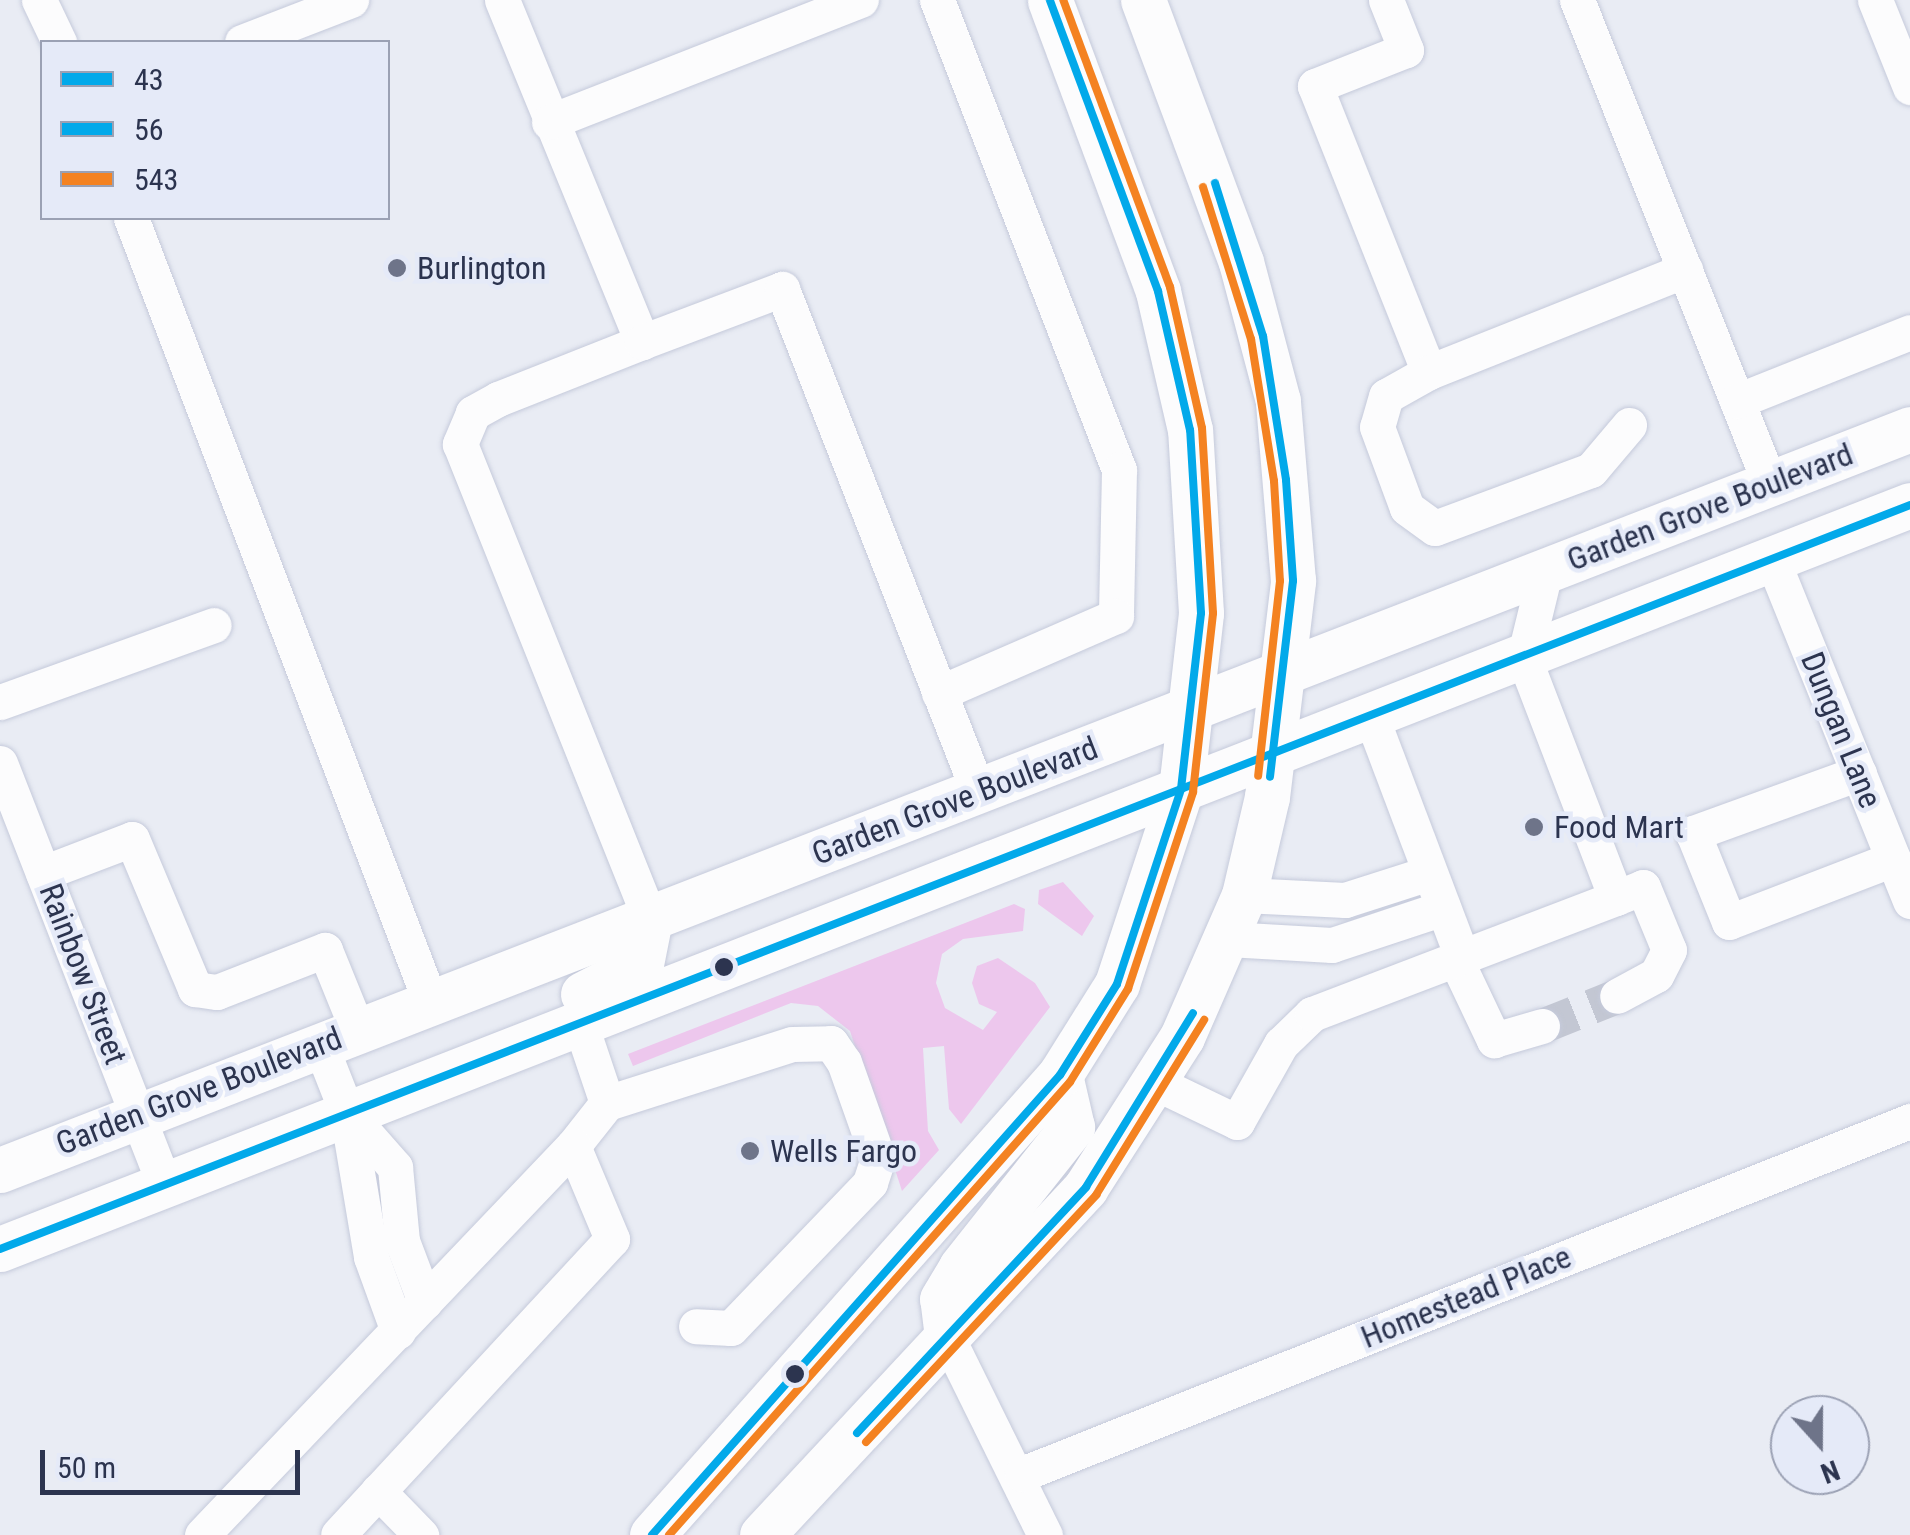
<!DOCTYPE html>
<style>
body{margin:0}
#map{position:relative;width:1910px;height:1535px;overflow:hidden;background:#e9ecf4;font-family:"Roboto Condensed",sans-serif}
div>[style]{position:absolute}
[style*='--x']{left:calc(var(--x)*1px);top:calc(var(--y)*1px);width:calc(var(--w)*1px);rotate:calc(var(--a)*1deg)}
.green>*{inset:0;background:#edc7ed}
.minor-tunnel>*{height:35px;margin-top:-17.5px;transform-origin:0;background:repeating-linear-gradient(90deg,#c3c7d3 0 35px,transparent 0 53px)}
.roads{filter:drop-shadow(0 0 2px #c5cadb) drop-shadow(0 0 2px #c5cadb)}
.minor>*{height:35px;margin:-17.5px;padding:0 17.5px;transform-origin:17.5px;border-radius:17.5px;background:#fcfcfd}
.major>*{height:45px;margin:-22.5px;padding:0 22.5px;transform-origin:22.5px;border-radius:22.5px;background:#fcfcfd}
.bus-1>*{height:8px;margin:-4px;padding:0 4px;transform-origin:4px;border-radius:4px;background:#02a9ea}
.bus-2>*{height:8px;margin:-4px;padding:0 4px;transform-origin:4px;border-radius:4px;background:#02a9ea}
.bus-3>*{height:8px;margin:-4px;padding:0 4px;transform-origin:4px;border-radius:4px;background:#f48221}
.dots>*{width:28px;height:28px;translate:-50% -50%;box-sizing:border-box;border:5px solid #e5eaf8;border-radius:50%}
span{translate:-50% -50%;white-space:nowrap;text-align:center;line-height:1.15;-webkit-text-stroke:9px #e5eaf8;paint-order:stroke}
.poi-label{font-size:32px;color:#2c344f}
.left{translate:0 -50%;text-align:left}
.street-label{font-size:32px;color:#2c344f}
.legend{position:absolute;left:40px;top:40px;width:350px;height:180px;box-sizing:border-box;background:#e5eaf8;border:2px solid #9ba1b4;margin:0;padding:12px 18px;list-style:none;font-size:30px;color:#2c344f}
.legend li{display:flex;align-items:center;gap:20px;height:50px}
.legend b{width:50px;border:2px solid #9ba1b4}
.north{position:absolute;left:1770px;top:1395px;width:100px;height:100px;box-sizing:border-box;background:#e5eaf8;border:2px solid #9ba1b4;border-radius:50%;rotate:159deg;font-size:28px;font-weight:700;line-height:40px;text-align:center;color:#2c344f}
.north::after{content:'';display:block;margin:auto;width:35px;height:45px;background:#6e7489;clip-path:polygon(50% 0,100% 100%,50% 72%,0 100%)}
.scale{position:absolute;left:40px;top:1450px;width:260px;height:45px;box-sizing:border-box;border:5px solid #2c344f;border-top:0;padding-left:12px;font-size:30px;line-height:35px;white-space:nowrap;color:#2c344f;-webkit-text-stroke:8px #e5eaf8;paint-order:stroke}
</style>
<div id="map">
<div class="green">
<i style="clip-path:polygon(1063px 882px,1094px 916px,1082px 936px,1038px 904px,1039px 890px)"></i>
<i style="clip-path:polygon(1014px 904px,1025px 909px,1023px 931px,963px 939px,942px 954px,936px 983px,945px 1008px,983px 1030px,997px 1012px,979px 1004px,972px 983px,977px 966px,998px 958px,1035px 983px,1050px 1007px,961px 1124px,949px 1109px,944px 1046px,923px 1048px,928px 1131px,939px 1150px,902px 1191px,850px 1031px,818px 1006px,791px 1003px,633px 1066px,628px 1054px)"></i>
</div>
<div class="minor-tunnel">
<i style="--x:1542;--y:1026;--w:81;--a:-21.8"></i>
</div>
<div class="roads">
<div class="minor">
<i style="--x:39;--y:0;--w:47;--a:64.5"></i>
<i style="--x:502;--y:0;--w:370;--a:67.7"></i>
<i style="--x:642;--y:342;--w:155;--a:158.4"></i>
<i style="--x:498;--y:399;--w:29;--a:151"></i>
<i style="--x:473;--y:413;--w:34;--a:113"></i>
<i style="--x:460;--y:444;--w:512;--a:68.2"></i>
<i style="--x:937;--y:0;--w:504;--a:68.83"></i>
<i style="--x:1119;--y:470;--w:146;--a:91.2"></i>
<i style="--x:1116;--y:616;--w:193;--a:156.5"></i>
<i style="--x:1386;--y:0;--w:54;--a:68.2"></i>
<i style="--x:1406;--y:50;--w:98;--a:158.4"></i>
<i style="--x:1315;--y:86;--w:308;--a:68.3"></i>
<i style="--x:1429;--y:372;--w:276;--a:-21.7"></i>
<i style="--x:1577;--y:0;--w:521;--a:68.26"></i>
<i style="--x:1875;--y:0;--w:94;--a:68.1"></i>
<i style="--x:242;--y:42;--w:117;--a:-21.1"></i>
<i style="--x:549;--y:122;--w:335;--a:-21.4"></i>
<i style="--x:131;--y:218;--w:838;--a:69.1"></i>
<i style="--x:642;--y:342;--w:150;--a:-20.7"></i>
<i style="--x:782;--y:289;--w:539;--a:68.67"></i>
<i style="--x:1429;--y:372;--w:49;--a:150.8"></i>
<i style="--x:1386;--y:396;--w:32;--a:106"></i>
<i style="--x:1377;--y:427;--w:86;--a:69.7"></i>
<i style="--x:1407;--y:508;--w:34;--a:36"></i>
<i style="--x:1435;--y:528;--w:166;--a:-20.4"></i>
<i style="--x:1591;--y:470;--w:59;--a:-49.8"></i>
<i style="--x:1737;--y:401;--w:186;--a:-21.7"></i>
<i style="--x:1772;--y:559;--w:369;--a:68"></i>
<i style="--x:0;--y:702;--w:227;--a:-19.8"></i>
<i style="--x:1371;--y:716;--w:258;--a:69.3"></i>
<i style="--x:0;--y:763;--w:452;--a:68.7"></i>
<i style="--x:1859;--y:773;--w:177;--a:160.1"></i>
<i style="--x:1693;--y:833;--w:96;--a:68"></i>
<i style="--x:1729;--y:922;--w:176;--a:-21"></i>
<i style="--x:43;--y:873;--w:95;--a:-20.9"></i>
<i style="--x:132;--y:839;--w:163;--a:67.2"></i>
<i style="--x:195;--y:989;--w:22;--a:8"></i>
<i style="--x:217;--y:992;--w:116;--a:-21.3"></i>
<i style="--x:325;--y:950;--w:85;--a:67.9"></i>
<i style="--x:1244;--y:895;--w:101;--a:2.8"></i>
<i style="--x:1345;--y:900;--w:88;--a:-17.8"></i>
<i style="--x:1616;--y:898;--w:29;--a:-22"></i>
<i style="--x:1643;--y:887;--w:68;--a:67.6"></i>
<i style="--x:1669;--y:950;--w:28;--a:117"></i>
<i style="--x:1656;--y:975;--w:44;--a:151.7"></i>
<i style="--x:1228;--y:939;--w:104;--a:3.3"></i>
<i style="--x:1332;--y:945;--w:117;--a:-18.4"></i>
<i style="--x:1456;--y:960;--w:89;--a:64.6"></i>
<i style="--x:1494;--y:1040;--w:50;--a:-16.3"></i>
<i style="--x:320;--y:1044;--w:74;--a:68.6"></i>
<i style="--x:347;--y:1113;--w:146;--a:80.5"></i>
<i style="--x:371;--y:1257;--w:79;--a:70"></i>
<i style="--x:1156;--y:1083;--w:90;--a:25.7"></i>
<i style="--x:1237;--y:1122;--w:90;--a:-60.6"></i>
<i style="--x:1281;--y:1044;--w:43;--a:-44.1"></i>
<i style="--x:1312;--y:1014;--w:325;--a:-20.9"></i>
<i style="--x:1616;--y:898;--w:257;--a:-111"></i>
<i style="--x:1524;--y:658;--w:89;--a:-76.3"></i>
<i style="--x:607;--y:1103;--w:194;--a:-17.7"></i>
<i style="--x:792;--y:1044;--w:39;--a:-1"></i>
<i style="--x:831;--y:1043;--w:23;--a:56"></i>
<i style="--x:844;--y:1062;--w:102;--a:70.5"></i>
<i style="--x:878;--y:1158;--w:26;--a:108"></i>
<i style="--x:870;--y:1183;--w:201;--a:133.8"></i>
<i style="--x:731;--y:1328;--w:35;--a:-177"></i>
<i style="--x:351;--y:1117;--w:67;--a:48.7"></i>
<i style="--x:395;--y:1167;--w:74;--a:84.6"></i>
<i style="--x:402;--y:1241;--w:65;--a:69.3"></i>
<i style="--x:573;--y:1146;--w:55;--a:-51.7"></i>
<i style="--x:607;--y:1103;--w:84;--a:-108.6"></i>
<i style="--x:947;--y:1337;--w:221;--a:63.7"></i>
<i style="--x:1022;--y:1474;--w:956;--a:-21.68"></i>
<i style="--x:378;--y:1491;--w:62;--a:45.7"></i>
<i style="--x:202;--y:1535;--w:538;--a:-46.36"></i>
<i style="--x:573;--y:1146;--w:101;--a:67.2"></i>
<i style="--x:612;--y:1239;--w:403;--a:132.8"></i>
</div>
<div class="major">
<i style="--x:583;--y:994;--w:65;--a:-27.3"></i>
<i style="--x:641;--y:964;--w:46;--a:-78.7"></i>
<i style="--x:0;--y:1170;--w:2049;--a:-21.2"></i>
<i style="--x:0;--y:1249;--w:2050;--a:-21.28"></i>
<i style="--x:947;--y:1337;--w:38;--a:-97"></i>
<i style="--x:942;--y:1299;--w:37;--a:-59"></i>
<i style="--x:961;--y:1267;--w:179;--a:-51.6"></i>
<i style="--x:1072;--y:1127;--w:53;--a:-103"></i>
<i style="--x:652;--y:1535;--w:615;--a:-48.43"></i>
<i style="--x:1060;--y:1075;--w:107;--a:-57.9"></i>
<i style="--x:1117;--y:984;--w:205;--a:-71.8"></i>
<i style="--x:1181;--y:789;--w:177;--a:-83.5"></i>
<i style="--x:1201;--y:613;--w:183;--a:-93.4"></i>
<i style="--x:1190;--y:430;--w:143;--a:-103"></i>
<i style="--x:1158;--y:291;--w:310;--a:-110.4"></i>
<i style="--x:762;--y:1535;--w:475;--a:-47"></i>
<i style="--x:1086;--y:1187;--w:178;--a:-57.4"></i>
<i style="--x:1182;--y:1037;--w:155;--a:-66.4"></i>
<i style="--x:1244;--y:895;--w:101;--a:-76.8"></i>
<i style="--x:1267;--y:797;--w:218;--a:-83.1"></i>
<i style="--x:1293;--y:581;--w:181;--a:-94.8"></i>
<i style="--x:1278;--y:401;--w:144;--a:-104.9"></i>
<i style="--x:1241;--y:262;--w:280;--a:-110.5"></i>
</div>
</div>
<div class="bus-1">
<i style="--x:1215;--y:183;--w:160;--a:72.6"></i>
<i style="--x:1263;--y:336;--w:146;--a:80.9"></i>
<i style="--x:1286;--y:480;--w:101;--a:86"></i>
<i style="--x:1293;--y:581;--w:197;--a:96.7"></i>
<i style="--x:857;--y:1433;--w:336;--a:-47"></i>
<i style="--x:1086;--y:1187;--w:204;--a:-58.4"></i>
<i style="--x:652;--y:1535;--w:615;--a:-48.43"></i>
<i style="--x:1060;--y:1075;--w:107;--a:-57.9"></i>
<i style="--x:1117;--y:984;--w:205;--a:-71.8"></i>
<i style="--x:1181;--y:789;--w:177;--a:-83.5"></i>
<i style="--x:1201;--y:613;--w:183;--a:-93.4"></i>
<i style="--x:1190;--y:430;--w:143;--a:-103"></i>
<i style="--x:1158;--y:291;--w:310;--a:-110.4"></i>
</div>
<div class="bus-2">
<i style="--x:0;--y:1249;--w:2050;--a:-21.28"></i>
</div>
<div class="bus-3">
<i style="--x:1203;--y:187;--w:159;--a:72.5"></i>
<i style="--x:1251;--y:339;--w:144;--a:80.8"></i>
<i style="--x:1274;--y:481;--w:100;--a:86.6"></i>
<i style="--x:1280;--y:581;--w:196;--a:96.4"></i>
<i style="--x:866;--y:1442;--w:338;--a:-47"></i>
<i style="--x:1096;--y:1195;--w:206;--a:-58.3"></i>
<i style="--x:669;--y:1535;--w:605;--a:-48.48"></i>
<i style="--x:1070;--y:1082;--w:110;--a:-58.1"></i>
<i style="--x:1128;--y:989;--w:207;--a:-71.7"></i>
<i style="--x:1193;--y:792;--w:180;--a:-83.6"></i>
<i style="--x:1213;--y:613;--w:185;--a:-93.4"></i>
<i style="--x:1202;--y:428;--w:145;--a:-102.8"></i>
<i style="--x:1170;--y:287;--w:306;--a:-110.4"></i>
</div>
<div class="dots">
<i style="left:397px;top:268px;background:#6e7489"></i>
<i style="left:1534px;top:827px;background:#6e7489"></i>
<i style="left:724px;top:967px;background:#2c344f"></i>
<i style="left:750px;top:1151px;background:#6e7489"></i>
<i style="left:795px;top:1374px;background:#2c344f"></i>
</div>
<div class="poi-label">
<span class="left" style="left:417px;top:268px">Burlington</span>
<span class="left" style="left:1554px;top:827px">Food Mart</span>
<span class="left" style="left:770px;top:1151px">Wells Fargo</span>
</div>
<div class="street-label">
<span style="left:1710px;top:507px;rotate:-21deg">Garden Grove Boulevard</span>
<span style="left:1841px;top:730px;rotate:68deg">Dungan Lane</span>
<span style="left:955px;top:801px;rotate:-21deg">Garden Grove Boulevard</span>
<span style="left:83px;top:974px;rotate:69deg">Rainbow Street</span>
<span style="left:199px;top:1091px;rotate:-21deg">Garden Grove Boulevard</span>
<span style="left:1466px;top:1297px;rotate:-22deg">Homestead Place</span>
</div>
<ul class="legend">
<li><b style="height:12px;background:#02a9ea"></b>43</li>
<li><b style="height:12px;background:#02a9ea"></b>56</li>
<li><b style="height:12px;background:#f48221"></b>543</li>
</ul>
<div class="north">N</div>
<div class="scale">50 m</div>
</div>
